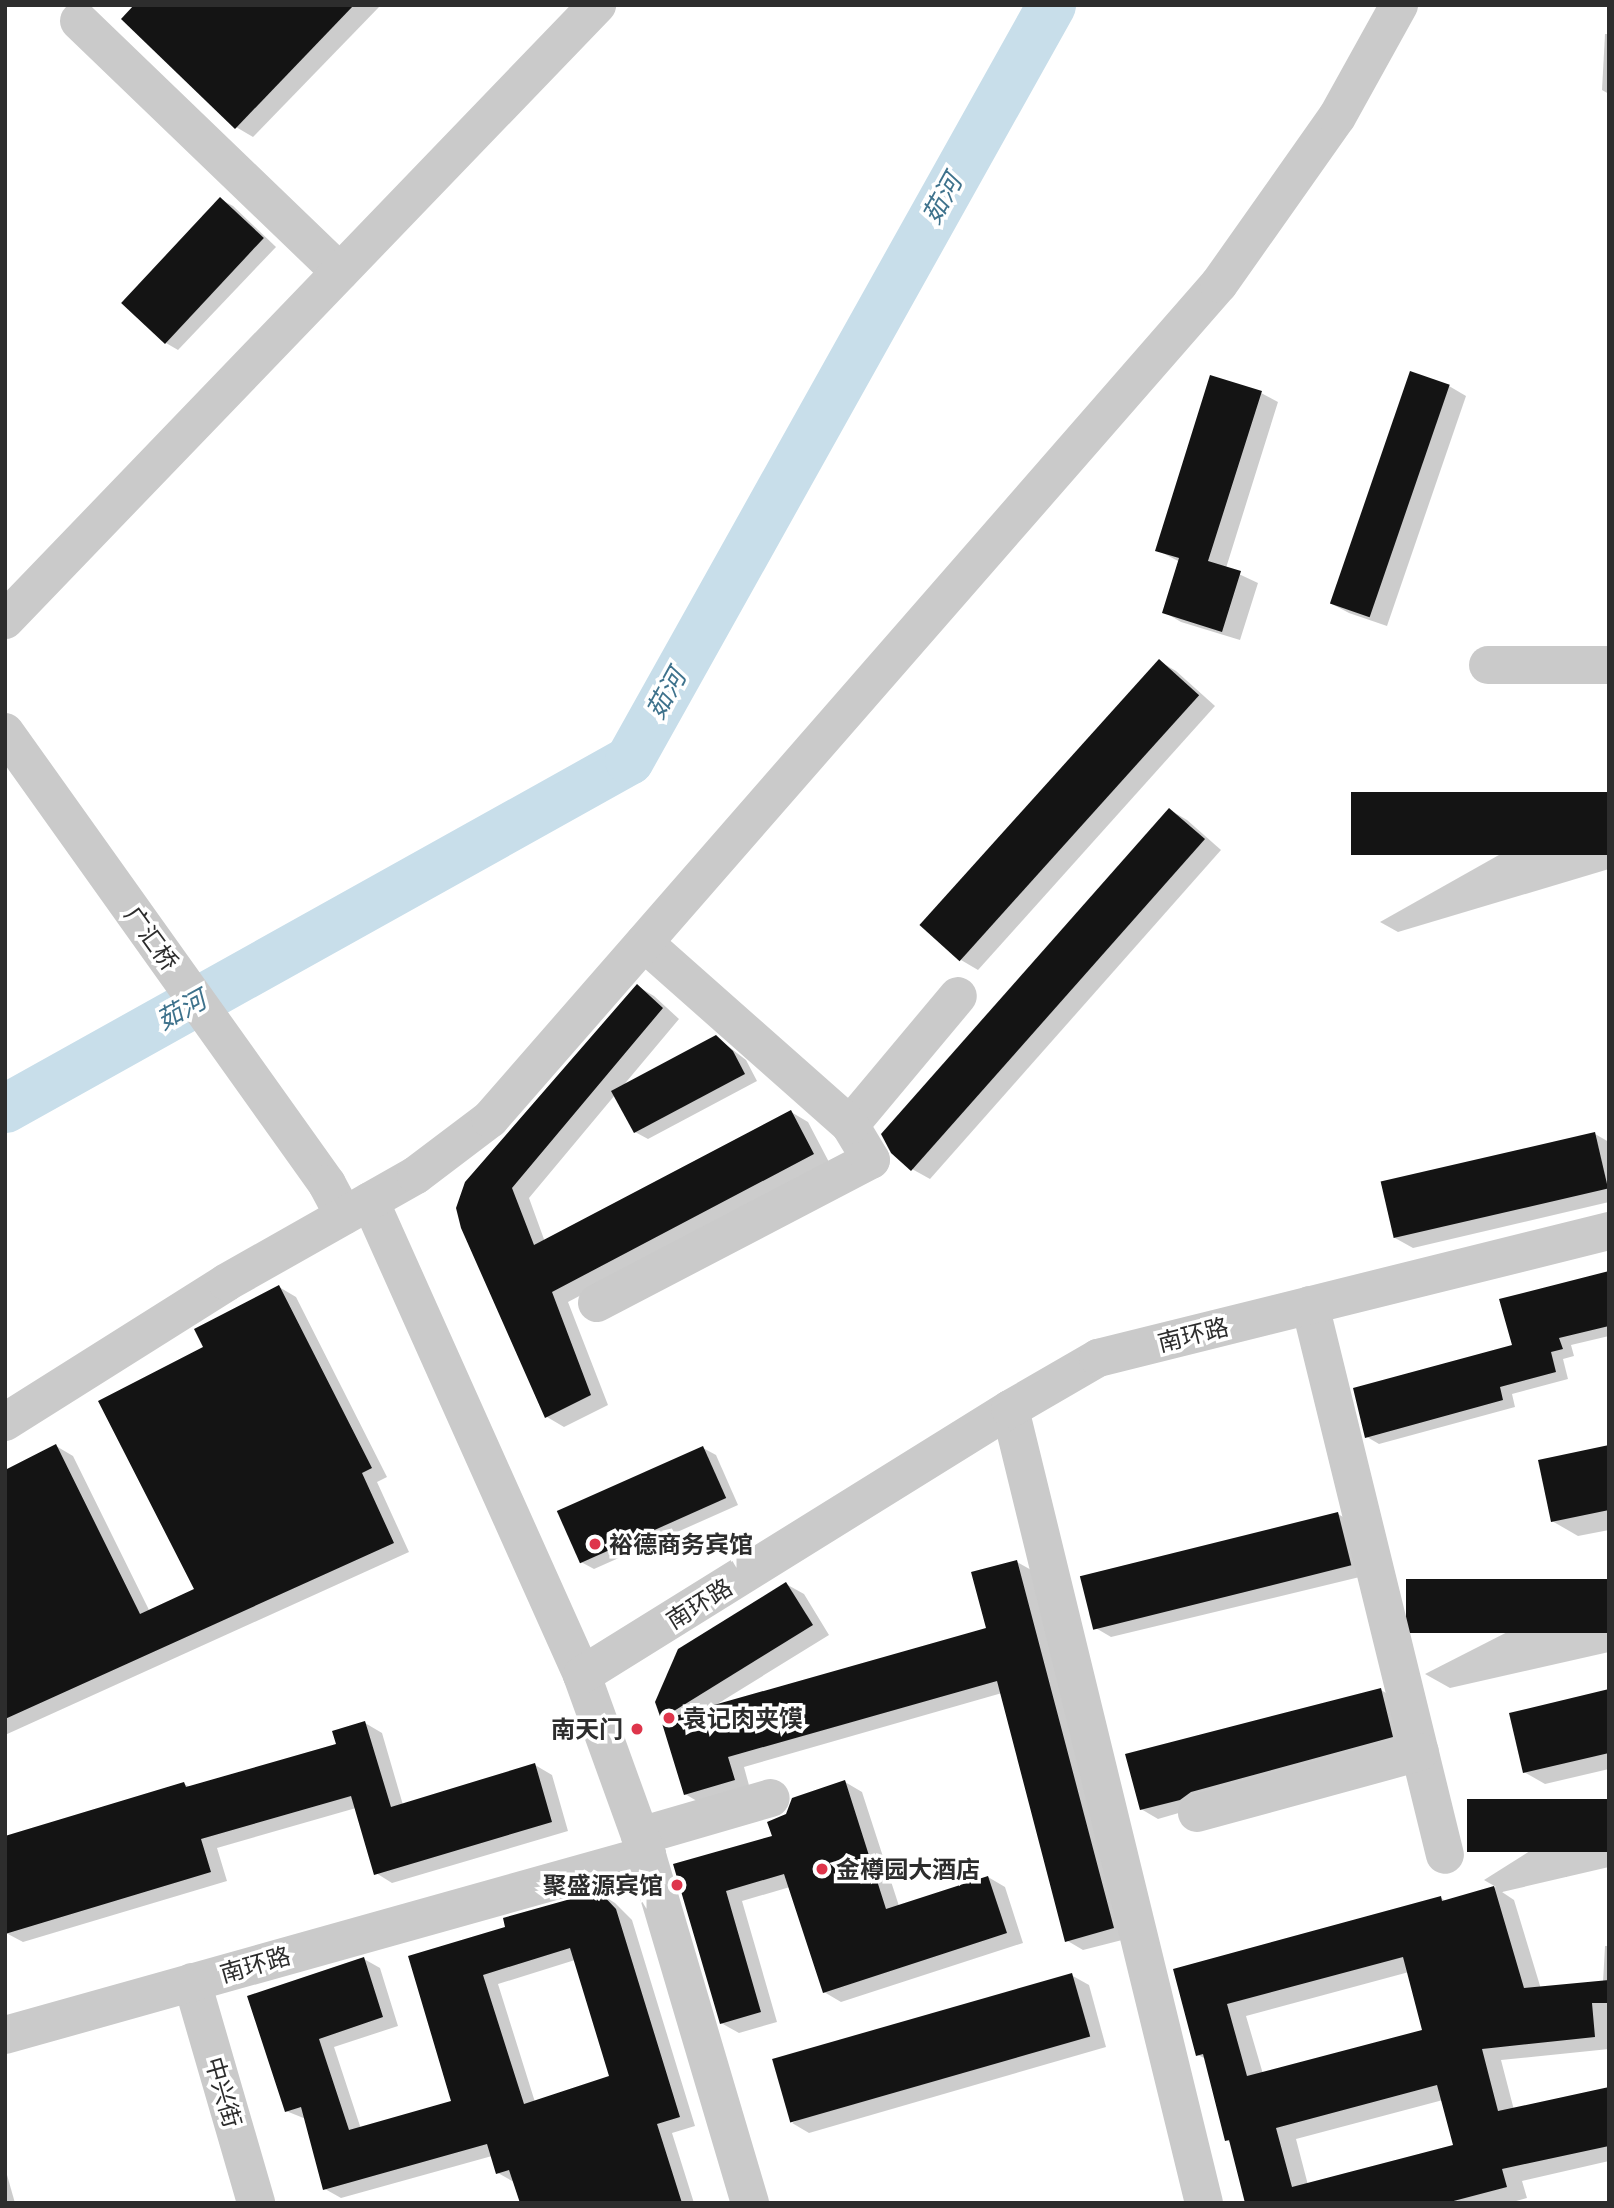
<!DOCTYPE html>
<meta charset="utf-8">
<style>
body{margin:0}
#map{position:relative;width:1614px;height:2208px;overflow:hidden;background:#fff;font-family:"Golos Text","Noto Sans SC",sans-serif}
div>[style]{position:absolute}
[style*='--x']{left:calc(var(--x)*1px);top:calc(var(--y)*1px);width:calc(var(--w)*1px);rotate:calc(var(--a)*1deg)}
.shadow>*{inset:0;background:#0003}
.river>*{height:49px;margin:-24.5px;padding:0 24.5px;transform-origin:24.5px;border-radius:24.5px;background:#c8deea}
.building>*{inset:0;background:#141414;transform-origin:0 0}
.minor>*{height:38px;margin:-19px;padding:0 19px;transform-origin:19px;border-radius:19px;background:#cacaca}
.dots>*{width:19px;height:19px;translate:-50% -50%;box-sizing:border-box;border:4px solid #fff;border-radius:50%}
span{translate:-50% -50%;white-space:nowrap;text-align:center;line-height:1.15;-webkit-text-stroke:7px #fff;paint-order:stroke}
.street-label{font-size:24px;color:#2d2d2d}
.poi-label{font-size:24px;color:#2d2d2d;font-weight:700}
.left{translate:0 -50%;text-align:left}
.right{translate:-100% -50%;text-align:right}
.water-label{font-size:26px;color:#3e728c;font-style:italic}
.frame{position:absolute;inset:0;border:7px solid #2d2d2d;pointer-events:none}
</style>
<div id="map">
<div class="shadow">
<i style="clip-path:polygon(136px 5px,381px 5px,253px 137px,236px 127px)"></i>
<i style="clip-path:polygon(1605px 34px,1609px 34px,1609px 94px,1602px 90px)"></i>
<i style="clip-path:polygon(220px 199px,233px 206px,276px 247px,178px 350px,166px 343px)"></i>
<i style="clip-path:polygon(1449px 386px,1466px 396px,1387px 626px,1349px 613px,1332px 604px)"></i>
<i style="clip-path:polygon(1261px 393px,1278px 402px,1226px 568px,1258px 583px,1240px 640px,1181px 622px,1164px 612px,1180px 562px,1157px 550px)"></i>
<i style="clip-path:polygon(1159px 661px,1176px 671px,1215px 706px,978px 970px,961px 960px)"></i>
<i style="clip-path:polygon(1609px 793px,1609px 869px,1398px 932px,1380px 922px)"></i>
<i style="clip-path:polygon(1170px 810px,1187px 820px,1221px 850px,930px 1179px,912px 1169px,892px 1152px)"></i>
<i style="clip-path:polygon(637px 986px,654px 996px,679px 1019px,622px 1087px,716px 1037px,746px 1060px,757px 1081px,648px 1139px,635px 1132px,615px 1095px,529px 1198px,545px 1242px,791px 1112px,808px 1122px,830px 1164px,568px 1302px,608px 1405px,564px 1427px,547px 1417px,463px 1227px)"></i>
<i style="clip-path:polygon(1595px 1134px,1609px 1142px,1609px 1202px,1413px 1248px,1395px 1238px)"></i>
<i style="clip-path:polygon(1609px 1273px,1609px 1336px,1571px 1345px,1574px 1356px,1563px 1359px,1568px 1379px,1512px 1394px,1515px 1407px,1379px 1444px,1367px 1437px,1514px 1346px)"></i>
<i style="clip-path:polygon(279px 1287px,296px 1297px,387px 1477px,377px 1482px,409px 1552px,5px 1735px,5px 1472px,56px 1446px,73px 1456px,150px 1612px,197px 1590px,206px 1348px)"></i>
<i style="clip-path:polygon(1609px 1447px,1609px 1530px,1578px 1536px,1552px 1521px)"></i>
<i style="clip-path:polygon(703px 1448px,716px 1455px,738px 1505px,594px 1569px,581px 1562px)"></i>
<i style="clip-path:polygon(1338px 1514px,1355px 1524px,1368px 1575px,1111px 1637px,1094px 1627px)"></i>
<i style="clip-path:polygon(1017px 1562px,1033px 1571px,1130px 1938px,1083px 1950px,1066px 1940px,1002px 1693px,744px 1767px,750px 1789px,702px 1804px,685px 1794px,667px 1720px,662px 1718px,786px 1584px,804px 1594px,829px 1635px,714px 1706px,988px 1630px)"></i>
<i style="clip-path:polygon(1609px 1580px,1609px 1652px,1450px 1688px,1425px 1674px)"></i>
<i style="clip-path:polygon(1381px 1690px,1398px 1700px,1410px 1746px,1158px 1819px,1141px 1809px)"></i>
<i style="clip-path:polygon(1609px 1691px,1609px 1769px,1545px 1784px,1524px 1772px)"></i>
<i style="clip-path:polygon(365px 1723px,382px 1733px,403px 1805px,535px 1765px,552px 1775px,568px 1831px,392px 1883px,376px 1873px,356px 1808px,217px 1848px,227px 1881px,23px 1942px,6px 1933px,184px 1784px,190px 1787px,338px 1745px)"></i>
<i style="clip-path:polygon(845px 1782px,862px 1792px,899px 1906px,988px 1877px,1005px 1887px,1023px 1943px,841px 2002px,824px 1992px,790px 1887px,742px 1901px,777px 2022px,739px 2033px,721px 2023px,675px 1866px,774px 1837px,788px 1815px)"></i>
<i style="clip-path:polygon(evenodd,1609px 1801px,1609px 1867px,1502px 1892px,1514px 1900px,1541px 1989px,1603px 1982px,1605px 1946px,1609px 1946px,1609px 2049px,1501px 2060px,1514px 2110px,1609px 2088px,1609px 2161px,1522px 2181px,1527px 2198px,1509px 2203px,1247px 2203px,1232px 2143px,1226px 2140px,1206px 2059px,1198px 2055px,1175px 1970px,1441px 1898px,1447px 1902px,1496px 1887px,1484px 1880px,1609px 1801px,1409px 1972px,1424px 2031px,1263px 2074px,1246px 2016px,1409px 1972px,1609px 1801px,1443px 2100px,1455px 2146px,1308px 2185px,1296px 2139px,1443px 2100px)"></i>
<i style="clip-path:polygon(evenodd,599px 1893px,615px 1903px,632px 1920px,695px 2126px,672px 2133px,694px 2203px,522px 2203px,514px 2182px,498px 2173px,492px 2156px,341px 2198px,325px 2189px,306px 2119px,286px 2111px,249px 1997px,364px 1959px,380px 1968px,398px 2026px,334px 2047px,361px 2129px,453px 2103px,410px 1957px,507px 1928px,599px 1893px,575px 1960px,612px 2077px,535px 2102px,498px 1984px,575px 1960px)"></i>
<i style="clip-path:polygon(1071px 1975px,1089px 1985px,1106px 2047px,809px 2133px,792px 2123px)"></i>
<i style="clip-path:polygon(5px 2168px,15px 2203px,5px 2203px)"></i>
</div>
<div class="river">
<i style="--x:5;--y:1108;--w:714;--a:-29.15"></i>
<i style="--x:629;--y:760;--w:865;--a:-60.8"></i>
</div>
<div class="building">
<i style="clip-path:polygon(134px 5px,354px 5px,235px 129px,121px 19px)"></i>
<i style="left:220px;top:197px;width:60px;height:145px;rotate:43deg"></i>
<i style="left:1410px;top:371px;width:42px;height:246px;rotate:19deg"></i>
<i style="clip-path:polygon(1210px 375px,1262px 391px,1208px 561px,1241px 571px,1222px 632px,1162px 613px,1179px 558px,1155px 551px)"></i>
<i style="left:1159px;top:659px;width:54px;height:358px;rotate:42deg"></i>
<i style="left:1609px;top:792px;width:63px;height:258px;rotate:90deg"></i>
<i style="clip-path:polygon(1169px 808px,1205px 839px,911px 1171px,891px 1153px,881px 1134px)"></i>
<i style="clip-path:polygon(637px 984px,663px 1008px,512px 1188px,534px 1245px,791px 1110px,814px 1154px,552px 1292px,591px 1395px,545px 1418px,461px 1228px,456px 1208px,465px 1182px)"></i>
<i style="clip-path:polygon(716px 1035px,733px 1051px,745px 1074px,634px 1133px,611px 1091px)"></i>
<i style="left:1595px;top:1132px;width:58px;height:220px;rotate:77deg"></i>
<i style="clip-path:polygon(1609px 1271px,1609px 1326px,1559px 1338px,1563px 1349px,1551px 1352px,1556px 1372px,1500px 1387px,1503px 1400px,1365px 1438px,1353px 1388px,1512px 1345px,1499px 1299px)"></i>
<i style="clip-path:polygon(279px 1285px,372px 1468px,362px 1473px,394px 1543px,5px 1719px,5px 1470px,56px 1444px,140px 1614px,194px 1589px,98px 1401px,203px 1347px,194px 1329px)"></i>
<i style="clip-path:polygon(1609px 1445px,1609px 1510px,1551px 1522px,1538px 1460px)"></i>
<i style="left:703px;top:1446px;width:57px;height:160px;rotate:66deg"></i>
<i style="left:1338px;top:1512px;width:55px;height:266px;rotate:76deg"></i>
<i style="clip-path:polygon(1017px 1560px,1114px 1928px,1065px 1942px,997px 1681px,728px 1757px,735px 1780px,684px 1795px,661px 1720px,986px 1628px,971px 1572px)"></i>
<i style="left:1609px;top:1579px;width:54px;height:203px;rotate:90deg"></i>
<i style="clip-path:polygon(786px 1582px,813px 1625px,661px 1719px,655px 1702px,678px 1649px)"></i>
<i style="clip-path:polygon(1381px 1688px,1393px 1737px,1191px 1792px,1180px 1800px,1140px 1810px,1125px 1754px)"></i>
<i style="clip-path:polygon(1609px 1689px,1609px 1753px,1523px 1773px,1509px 1713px)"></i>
<i style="clip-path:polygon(365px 1721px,391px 1807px,535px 1763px,552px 1822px,374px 1875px,351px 1796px,201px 1839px,211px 1872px,5px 1934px,5px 1836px,184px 1782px,186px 1787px,336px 1744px,332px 1731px)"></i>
<i style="clip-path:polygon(845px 1780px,886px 1909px,988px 1876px,1007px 1933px,823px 1993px,784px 1874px,726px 1891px,761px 2012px,720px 2024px,673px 1864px,772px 1836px,767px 1822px,786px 1814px,792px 1798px)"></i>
<i style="left:1609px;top:1799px;width:53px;height:142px;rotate:90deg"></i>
<i style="clip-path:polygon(evenodd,1494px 1886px,1524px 1988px,1609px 1980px,1609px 2003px,1592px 2003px,1595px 2037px,1482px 2049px,1498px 2111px,1609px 2087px,1609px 2146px,1502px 2169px,1507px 2187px,1446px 2203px,1245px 2203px,1229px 2140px,1225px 2141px,1203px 2054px,1196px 2056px,1173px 1969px,1441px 1896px,1442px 1901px,1494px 1886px,1403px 1957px,1422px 2030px,1247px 2076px,1227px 2004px,1403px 1957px,1494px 1886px,1437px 2085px,1453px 2145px,1292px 2187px,1276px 2128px,1437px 2085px)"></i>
<i style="clip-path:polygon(evenodd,599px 1891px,616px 1909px,680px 2117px,657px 2124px,682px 2203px,520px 2203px,509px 2170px,496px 2174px,487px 2144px,323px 2190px,301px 2107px,285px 2112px,247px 1996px,364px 1957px,383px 2017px,319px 2039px,349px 2130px,451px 2101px,408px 1956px,505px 1927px,503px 1918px,599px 1891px,570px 1948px,609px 2076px,524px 2104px,483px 1975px,570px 1948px)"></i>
<i style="left:1072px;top:1973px;width:66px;height:312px;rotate:74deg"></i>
</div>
<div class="minor">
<i style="--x:79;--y:21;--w:362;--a:43.9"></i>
<i style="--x:5;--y:620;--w:854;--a:-46.09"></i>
<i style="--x:1488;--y:665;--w:121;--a:0"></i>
<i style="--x:5;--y:732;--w:555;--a:54.53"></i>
<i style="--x:327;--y:1184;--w:36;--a:62"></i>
<i style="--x:850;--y:1125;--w:168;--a:-50.1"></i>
<i style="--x:370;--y:1201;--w:519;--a:65.9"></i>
<i style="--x:597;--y:1303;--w:309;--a:-27.6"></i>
<i style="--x:871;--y:1160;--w:41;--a:-121"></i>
<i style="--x:850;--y:1125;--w:275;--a:-138.5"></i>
<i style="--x:1310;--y:1305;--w:566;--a:76.21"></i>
<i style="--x:1010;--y:1409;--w:817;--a:76.27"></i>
<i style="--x:5;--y:1422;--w:262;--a:-32.2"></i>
<i style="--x:227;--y:1282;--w:217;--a:-29.5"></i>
<i style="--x:416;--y:1175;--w:93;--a:-37.1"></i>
<i style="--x:490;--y:1119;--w:1108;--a:-48.88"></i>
<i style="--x:1219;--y:284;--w:204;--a:-54.8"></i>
<i style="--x:1337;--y:117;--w:128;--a:-61"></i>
<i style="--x:1197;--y:1813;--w:231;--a:-15.3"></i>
<i style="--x:640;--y:1836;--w:136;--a:-16.2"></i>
<i style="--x:192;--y:1982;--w:230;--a:73.8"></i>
<i style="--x:5;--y:2035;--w:667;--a:-15.66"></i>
<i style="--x:750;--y:2203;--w:363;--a:-106.5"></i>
<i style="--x:647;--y:1855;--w:191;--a:-109.9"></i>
<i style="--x:582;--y:1675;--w:504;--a:-31.86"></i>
<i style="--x:1010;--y:1409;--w:102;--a:-30.1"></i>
<i style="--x:1098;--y:1358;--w:527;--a:-13.96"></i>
</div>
<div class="dots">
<i style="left:595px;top:1544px;background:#de354b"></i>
<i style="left:669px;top:1718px;background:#de354b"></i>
<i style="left:637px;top:1729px;background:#de354b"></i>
<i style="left:822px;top:1869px;background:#de354b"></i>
<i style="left:677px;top:1885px;background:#de354b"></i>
</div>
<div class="street-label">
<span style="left:152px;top:938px;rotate:54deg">广汇桥</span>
<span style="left:1193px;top:1334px;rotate:-14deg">南环路</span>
<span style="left:699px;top:1603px;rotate:-32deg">南环路</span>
<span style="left:255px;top:1964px;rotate:-16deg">南环路</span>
<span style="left:224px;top:2092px;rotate:74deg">中兴街</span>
</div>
<div class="poi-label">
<span class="left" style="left:609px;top:1544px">裕德商务宾馆</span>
<span class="left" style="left:683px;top:1718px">袁记肉夹馍</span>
<span class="right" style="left:623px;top:1729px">南天门</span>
<span class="left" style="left:836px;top:1869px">金樽园大酒店</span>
<span class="right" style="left:663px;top:1885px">聚盛源宾馆</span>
</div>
<div class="water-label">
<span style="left:942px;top:199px;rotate:-61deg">茹河</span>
<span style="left:666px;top:694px;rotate:-61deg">茹河</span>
<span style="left:181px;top:1010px;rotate:-29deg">茹河</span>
</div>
<div class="frame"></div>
</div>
